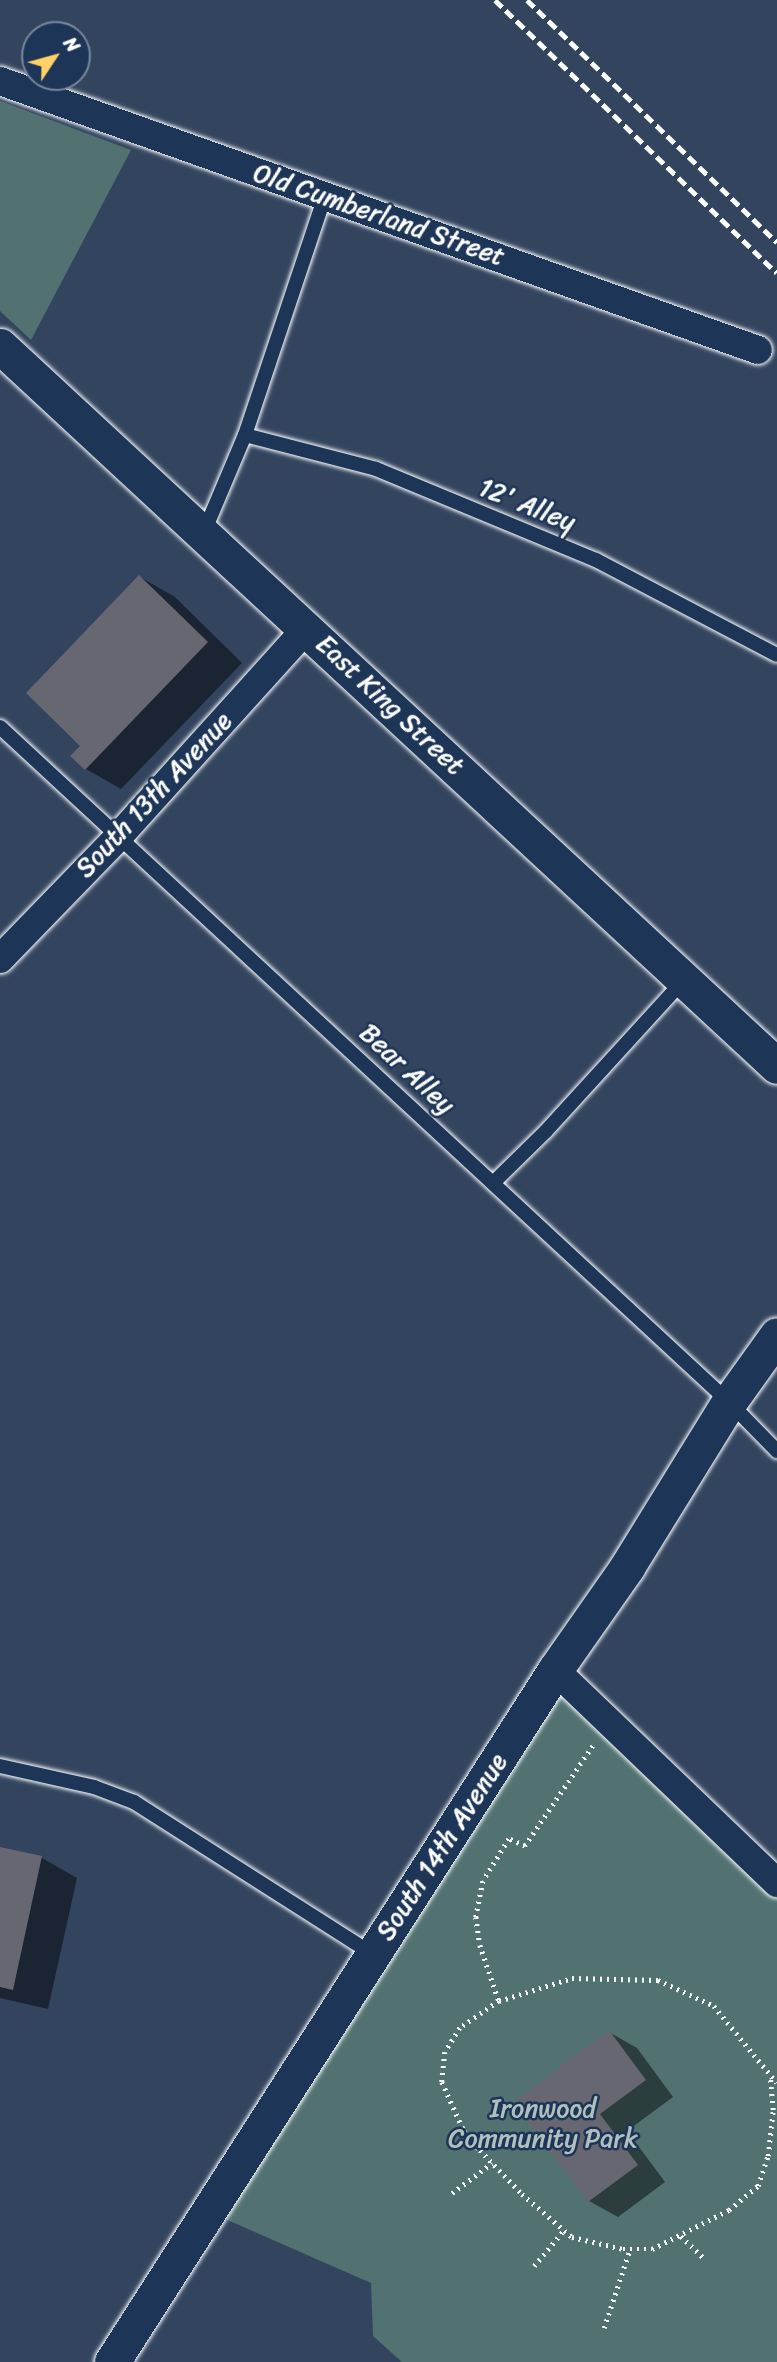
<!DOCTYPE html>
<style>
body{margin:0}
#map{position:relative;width:777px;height:2362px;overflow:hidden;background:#33445f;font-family:Sriracha,sans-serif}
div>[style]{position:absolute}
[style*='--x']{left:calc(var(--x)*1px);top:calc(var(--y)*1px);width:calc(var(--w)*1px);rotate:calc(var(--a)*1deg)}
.green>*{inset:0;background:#517271}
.shadow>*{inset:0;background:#0007}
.building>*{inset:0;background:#676771}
.path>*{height:4.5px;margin-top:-2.25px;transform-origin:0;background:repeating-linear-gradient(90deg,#fff 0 2px,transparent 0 7px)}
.roads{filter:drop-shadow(0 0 2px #fff) drop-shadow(0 0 2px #fff)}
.service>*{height:14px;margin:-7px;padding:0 7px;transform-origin:7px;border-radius:7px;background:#1d3557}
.minor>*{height:28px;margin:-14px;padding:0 14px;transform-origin:14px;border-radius:14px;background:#1d3557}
.tertiary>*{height:35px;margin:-17.5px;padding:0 17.5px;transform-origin:17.5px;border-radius:17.5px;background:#1d3557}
.rail>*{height:5px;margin-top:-2.5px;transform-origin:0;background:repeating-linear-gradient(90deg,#fff 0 10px,transparent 0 15px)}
span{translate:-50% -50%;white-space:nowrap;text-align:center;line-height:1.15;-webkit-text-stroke:5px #1d3557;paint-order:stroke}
.street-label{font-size:26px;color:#fff}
.park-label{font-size:26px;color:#b1c0bf}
.north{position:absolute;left:21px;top:21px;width:70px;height:70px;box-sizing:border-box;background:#1d3557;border:2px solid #77869a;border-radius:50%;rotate:54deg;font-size:19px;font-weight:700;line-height:28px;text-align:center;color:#fff}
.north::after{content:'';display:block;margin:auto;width:24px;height:32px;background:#ffd166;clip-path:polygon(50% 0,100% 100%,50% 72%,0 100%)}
</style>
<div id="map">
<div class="green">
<i style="clip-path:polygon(0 101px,131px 150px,31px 340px,0 311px)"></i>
<i style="clip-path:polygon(555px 1670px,777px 1883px,777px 2362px,402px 2362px,373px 2336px,371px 2283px,207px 2211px)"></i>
</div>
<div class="shadow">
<i style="clip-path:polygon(140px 577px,175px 597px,242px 663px,121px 789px,86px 769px,83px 746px)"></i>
<i style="clip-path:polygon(0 1849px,42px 1858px,77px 1878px,48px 2009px,0 1998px)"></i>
<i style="clip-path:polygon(609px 2032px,637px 2048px,673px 2097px,627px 2131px,665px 2182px,618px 2217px,589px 2201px)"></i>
</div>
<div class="building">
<i style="clip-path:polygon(139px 575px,208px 642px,85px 770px,70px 756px,80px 746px,26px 693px)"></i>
<i style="clip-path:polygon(0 1847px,42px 1856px,13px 1990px,0 1987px)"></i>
<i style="clip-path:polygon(609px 2030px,646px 2080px,600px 2114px,638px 2165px,588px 2202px,513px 2102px)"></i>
</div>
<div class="path">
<i style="--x:593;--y:1746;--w:121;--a:124.2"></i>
<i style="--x:525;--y:1846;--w:17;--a:-156"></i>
<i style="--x:509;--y:1839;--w:49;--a:121.8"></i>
<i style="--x:483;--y:1881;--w:37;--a:101"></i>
<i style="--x:476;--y:1917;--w:28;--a:82"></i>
<i style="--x:480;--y:1945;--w:59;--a:71.3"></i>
<i style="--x:499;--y:2001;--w:77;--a:-17.5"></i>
<i style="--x:572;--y:1978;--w:86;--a:1.3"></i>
<i style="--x:658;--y:1980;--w:62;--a:24.9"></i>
<i style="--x:714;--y:2006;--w:99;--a:50.7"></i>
<i style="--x:499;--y:2001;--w:47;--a:145.3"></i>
<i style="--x:460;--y:2028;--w:28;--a:122"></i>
<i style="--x:445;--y:2052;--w:30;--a:96"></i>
<i style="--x:442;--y:2082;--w:54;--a:65.8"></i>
<i style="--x:464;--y:2131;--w:25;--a:50"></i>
<i style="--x:480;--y:2150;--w:61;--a:46.3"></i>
<i style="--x:522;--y:2194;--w:66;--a:40.7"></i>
<i style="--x:572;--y:2237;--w:52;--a:13.2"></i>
<i style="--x:623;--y:2249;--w:29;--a:0"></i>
<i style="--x:652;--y:2249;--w:86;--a:-26.9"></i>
<i style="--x:729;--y:2210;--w:38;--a:-40"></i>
<i style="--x:758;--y:2186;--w:32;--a:-72"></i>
<i style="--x:768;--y:2156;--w:46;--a:-83.8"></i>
<i style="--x:773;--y:2110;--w:34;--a:-95"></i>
<i style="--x:452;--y:2193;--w:50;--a:-36.9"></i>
<i style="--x:681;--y:2236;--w:33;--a:44"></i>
<i style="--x:534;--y:2266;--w:47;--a:-50.2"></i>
<i style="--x:604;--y:2328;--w:83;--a:-71.8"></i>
</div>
<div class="roads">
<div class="service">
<i style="--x:245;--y:435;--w:135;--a:14.5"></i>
<i style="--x:376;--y:469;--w:238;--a:22.5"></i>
<i style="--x:596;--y:560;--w:204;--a:27.7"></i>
<i style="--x:204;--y:532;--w:105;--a:-67.1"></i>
<i style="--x:245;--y:435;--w:252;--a:-71.5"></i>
<i style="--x:0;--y:727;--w:994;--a:42.8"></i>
<i style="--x:729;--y:1402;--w:69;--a:45.6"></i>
<i style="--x:493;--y:1183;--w:74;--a:-44.5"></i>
<i style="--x:546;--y:1131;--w:206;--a:-47.6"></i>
<i style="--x:0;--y:1766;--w:96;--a:12.6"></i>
<i style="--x:94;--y:1787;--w:43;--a:20.6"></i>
<i style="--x:134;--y:1802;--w:283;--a:32.5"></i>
</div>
<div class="minor">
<i style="--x:0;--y:81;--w:804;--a:19.54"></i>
<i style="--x:0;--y:959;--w:171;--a:-45.9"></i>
<i style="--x:119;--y:836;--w:280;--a:-47.9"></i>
<i style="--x:555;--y:1670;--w:308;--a:43.8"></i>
</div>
<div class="tertiary">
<i style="--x:0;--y:346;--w:1059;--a:42.82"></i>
<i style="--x:112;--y:2362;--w:822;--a:-57.37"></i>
<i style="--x:555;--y:1670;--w:126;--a:-55"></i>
<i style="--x:627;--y:1567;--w:194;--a:-58.3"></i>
<i style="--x:729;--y:1402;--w:82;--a:-54.4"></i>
</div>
</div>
<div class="rail">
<i style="--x:495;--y:0;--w:392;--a:44.1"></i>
<i style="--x:527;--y:0;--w:348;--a:44.1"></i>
</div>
<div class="street-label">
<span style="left:379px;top:215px;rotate:19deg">Old Cumberland Street</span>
<span style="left:527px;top:505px;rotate:22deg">12' Alley</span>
<span style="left:390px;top:705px;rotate:43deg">East King Street</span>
<span style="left:154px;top:795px;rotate:-47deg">South 13th Avenue</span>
<span style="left:407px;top:1069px;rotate:43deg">Bear Alley</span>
<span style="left:442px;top:1847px;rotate:-57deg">South 14th Avenue</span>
</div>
<div class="park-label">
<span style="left:543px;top:2124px">Ironwood<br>Community Park</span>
</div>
<div class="north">N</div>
</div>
